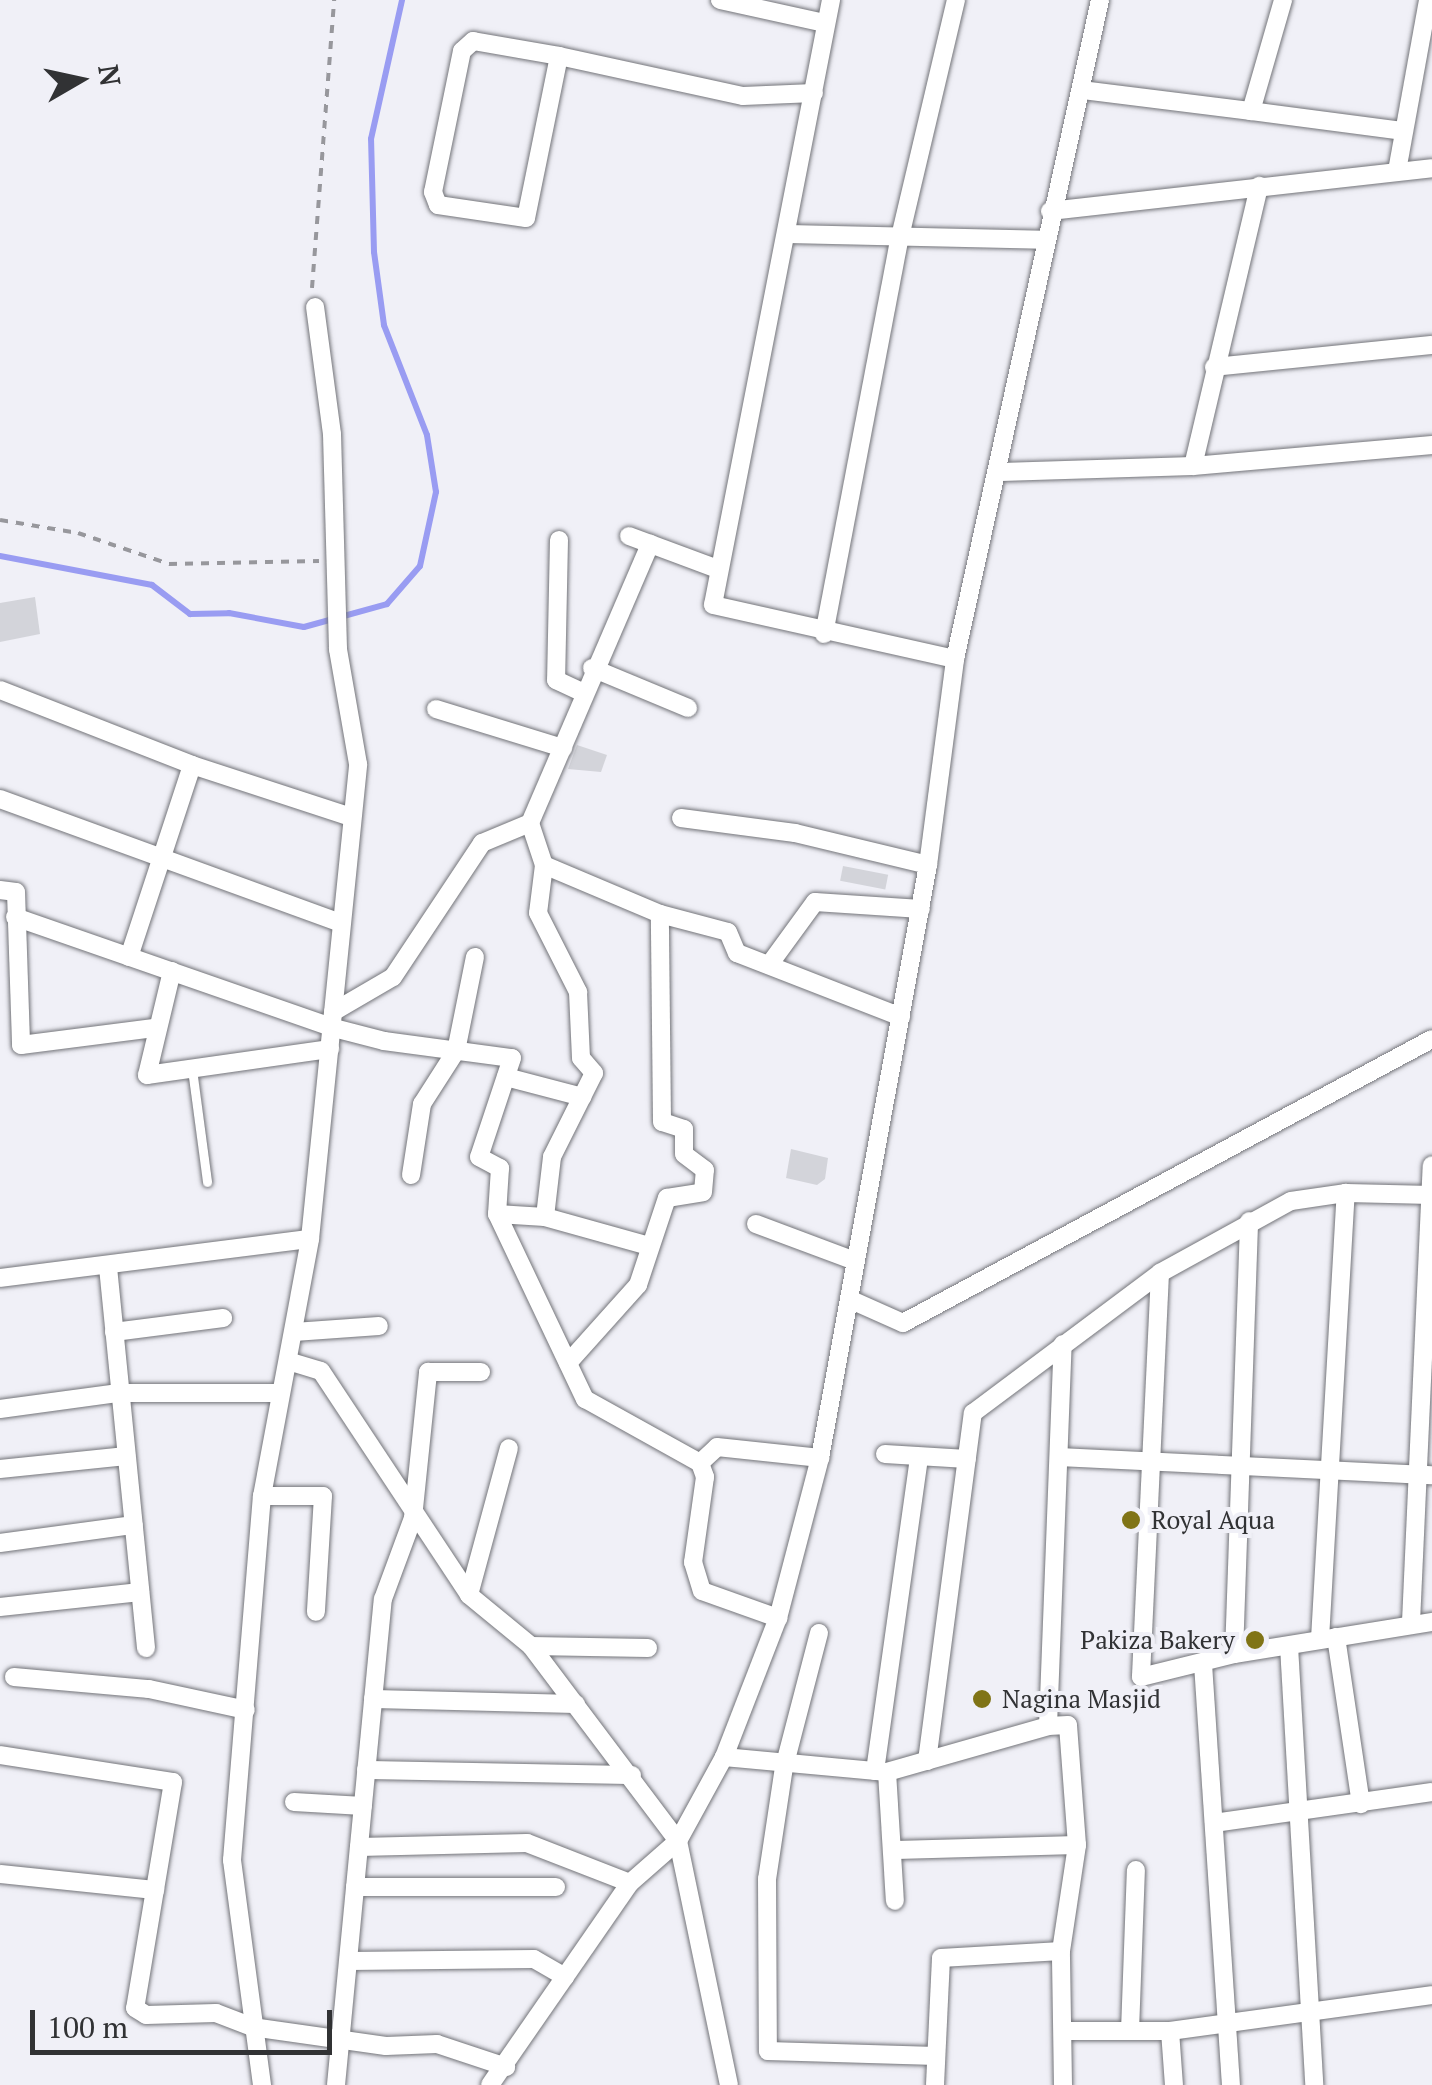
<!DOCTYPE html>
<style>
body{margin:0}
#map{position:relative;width:1432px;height:2085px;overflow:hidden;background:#f0f0f7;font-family:"PT Serif",serif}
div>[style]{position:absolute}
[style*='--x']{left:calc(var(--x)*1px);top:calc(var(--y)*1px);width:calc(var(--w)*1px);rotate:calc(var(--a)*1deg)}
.stream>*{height:6px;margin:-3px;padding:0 3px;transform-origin:3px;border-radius:3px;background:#999cf2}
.building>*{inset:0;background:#d3d4da;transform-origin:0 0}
.path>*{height:4px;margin-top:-2px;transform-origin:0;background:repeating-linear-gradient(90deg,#97979c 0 8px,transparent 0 16px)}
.roads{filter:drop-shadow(0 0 2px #737479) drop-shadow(0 0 2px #737479)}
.service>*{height:9px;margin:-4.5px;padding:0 4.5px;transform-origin:4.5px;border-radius:4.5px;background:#fff}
.minor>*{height:18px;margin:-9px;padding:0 9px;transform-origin:9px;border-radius:9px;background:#fff}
.dots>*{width:28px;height:28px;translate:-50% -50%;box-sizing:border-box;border:5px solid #f0f0f7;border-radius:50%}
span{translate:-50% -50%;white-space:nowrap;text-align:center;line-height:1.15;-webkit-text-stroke:8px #f0f0f7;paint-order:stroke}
.poi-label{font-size:25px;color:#313234}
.left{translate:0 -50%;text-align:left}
.right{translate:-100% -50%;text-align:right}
.north{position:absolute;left:30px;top:30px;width:100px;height:100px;-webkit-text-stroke:8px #f0f0f7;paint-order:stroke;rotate:81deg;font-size:28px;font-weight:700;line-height:40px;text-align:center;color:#313234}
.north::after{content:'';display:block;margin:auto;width:35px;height:45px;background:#313234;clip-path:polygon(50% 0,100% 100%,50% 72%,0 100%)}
.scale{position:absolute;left:30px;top:2010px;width:302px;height:45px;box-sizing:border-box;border:5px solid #313234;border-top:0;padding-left:12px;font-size:30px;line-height:35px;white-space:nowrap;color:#313234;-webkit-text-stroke:8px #f0f0f7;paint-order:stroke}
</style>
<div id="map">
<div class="stream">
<i style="--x:0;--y:556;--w:155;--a:10.8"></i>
<i style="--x:152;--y:585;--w:48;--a:37.3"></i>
<i style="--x:190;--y:614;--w:39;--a:-1"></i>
<i style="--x:229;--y:613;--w:76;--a:10.6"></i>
<i style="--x:304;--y:627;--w:86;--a:-15.5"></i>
<i style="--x:387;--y:604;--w:50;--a:-49"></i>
<i style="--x:420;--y:566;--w:76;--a:-77.8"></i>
<i style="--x:436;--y:492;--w:58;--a:-99"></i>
<i style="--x:427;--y:435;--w:118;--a:-111.4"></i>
<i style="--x:384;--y:325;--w:74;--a:-97.8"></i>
<i style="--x:374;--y:252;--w:113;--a:-91.5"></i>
<i style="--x:371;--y:139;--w:142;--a:-77.4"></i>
</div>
<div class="building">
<i style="clip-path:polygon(35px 597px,40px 634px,0 642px,0 603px)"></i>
<i style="clip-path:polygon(577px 745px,607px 755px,601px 772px,568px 769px)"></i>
<i style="left:843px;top:866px;width:46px;height:15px;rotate:11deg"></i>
<i style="clip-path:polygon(791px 1149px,828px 1158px,825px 1179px,817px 1185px,786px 1178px)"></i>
</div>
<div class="path">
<i style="--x:312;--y:288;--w:289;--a:-85.6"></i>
<i style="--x:0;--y:520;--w:79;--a:9.5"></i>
<i style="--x:78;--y:533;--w:96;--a:18.8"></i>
<i style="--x:169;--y:564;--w:150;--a:-1.1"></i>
</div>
<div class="roads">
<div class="service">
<i style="--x:192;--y:1069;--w:114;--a:82.4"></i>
</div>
<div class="minor">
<i style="--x:720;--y:0;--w:107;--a:12.4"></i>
<i style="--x:831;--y:0;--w:616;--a:101.04"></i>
<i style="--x:713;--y:605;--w:248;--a:12.6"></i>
<i style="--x:559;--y:56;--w:165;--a:101.5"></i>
<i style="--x:526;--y:218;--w:89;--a:-171.6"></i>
<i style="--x:438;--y:205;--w:14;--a:-111"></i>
<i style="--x:433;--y:192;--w:144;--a:-78.4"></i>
<i style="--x:462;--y:51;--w:15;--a:-42"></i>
<i style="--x:473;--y:41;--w:87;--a:9.9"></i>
<i style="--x:559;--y:56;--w:188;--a:12.3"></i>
<i style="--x:743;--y:96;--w:71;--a:-2.4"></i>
<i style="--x:1082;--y:90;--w:170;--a:7.1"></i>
<i style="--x:1251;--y:111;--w:116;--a:-73.9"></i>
<i style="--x:1251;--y:111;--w:153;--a:7.5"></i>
<i style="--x:1397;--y:171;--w:174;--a:-79.7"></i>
<i style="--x:1050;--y:211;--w:384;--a:-6.4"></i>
<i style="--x:786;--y:234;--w:259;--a:1.3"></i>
<i style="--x:1214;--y:367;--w:219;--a:-5.8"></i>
<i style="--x:1193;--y:466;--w:288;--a:-76.7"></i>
<i style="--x:1001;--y:472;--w:192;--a:-1.8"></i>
<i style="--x:1193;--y:466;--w:240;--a:-5"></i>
<i style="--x:629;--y:536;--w:92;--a:20.4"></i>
<i style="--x:559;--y:540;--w:140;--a:91.2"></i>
<i style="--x:556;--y:680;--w:29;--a:25"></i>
<i style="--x:824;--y:634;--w:400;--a:-79.2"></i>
<i style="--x:899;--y:241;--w:248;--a:-76.7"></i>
<i style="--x:592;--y:668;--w:104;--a:22.6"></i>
<i style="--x:0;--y:690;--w:206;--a:21.3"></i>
<i style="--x:192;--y:765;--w:167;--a:18.1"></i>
<i style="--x:436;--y:709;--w:133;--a:17.1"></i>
<i style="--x:0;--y:799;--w:363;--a:20"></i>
<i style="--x:681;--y:818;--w:115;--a:7.5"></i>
<i style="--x:795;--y:833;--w:137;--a:13.5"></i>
<i style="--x:530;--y:823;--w:44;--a:71.6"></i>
<i style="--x:544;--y:865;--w:126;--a:22.9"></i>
<i style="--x:660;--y:914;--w:70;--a:14.8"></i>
<i style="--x:728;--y:932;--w:23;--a:67"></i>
<i style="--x:737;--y:953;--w:176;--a:21.3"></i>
<i style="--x:544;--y:865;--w:48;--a:97.1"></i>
<i style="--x:538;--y:913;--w:89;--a:63.1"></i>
<i style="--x:578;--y:992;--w:66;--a:87.4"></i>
<i style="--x:581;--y:1058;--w:20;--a:49"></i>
<i style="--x:594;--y:1073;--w:94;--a:116.6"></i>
<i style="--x:552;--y:1157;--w:60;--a:96.7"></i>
<i style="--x:0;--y:890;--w:16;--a:7"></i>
<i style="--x:16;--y:892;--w:153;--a:88.1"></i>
<i style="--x:21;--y:1045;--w:134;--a:-7.3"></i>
<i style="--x:15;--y:917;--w:334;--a:19.2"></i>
<i style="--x:330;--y:1027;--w:56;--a:14.5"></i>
<i style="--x:384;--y:1041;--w:129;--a:7.6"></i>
<i style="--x:512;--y:1058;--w:104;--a:108.4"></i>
<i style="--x:479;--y:1157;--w:24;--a:28"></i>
<i style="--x:500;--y:1168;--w:46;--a:93.7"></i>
<i style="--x:497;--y:1214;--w:205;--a:64.6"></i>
<i style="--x:585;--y:1399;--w:132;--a:29.1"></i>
<i style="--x:700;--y:1463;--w:15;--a:70"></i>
<i style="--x:705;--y:1477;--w:86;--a:98"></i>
<i style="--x:693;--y:1562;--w:30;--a:73"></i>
<i style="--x:702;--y:1591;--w:81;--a:19.6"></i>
<i style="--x:129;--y:957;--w:202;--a:-71.8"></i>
<i style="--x:769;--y:965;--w:78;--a:-53.9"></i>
<i style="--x:815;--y:902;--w:106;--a:3.8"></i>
<i style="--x:172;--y:971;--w:107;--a:103.5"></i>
<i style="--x:147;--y:1075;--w:185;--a:-8.1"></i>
<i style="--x:333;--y:1012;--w:69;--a:-30.3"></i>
<i style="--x:393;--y:977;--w:161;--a:-56.4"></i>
<i style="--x:482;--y:843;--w:52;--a:-22.6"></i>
<i style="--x:530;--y:823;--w:304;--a:-66.7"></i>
<i style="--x:506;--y:1077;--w:79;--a:14.7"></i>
<i style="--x:411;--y:1175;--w:72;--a:-81.2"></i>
<i style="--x:422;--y:1104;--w:63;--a:-57.3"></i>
<i style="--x:456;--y:1051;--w:96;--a:-78.6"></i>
<i style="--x:497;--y:1214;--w:48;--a:3.6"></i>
<i style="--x:545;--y:1217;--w:108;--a:15.6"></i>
<i style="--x:756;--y:1224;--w:106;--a:20.5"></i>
<i style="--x:108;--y:1267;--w:383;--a:84.3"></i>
<i style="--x:1160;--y:1273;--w:404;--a:92.7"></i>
<i style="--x:1141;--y:1677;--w:96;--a:-13.9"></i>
<i style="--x:1234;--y:1654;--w:201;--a:-9.2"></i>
<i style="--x:0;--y:1278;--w:312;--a:-7.2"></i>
<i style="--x:849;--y:1299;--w:59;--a:24"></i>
<i style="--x:903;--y:1323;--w:600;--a:-28.23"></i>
<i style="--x:114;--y:1332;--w:110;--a:-7.3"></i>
<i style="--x:294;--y:1332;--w:85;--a:-4"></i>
<i style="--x:288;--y:1361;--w:34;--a:17"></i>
<i style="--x:321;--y:1371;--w:268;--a:56.5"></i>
<i style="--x:469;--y:1595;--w:80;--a:39.4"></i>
<i style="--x:531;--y:1646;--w:244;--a:53"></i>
<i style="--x:678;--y:1841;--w:249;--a:78.2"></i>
<i style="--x:568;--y:1363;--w:105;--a:-48.1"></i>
<i style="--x:638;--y:1285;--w:92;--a:-71.6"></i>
<i style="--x:667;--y:1198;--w:36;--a:-9"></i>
<i style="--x:703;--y:1192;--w:22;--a:-85"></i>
<i style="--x:705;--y:1170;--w:26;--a:-143"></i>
<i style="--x:684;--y:1154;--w:25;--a:-90"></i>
<i style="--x:684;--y:1129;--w:23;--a:-162"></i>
<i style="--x:662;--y:1122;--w:208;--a:-90.6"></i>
<i style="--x:0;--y:1409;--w:120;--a:-7.7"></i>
<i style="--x:119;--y:1393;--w:161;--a:0"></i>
<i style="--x:885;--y:1454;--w:82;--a:3.5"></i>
<i style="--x:1059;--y:1457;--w:373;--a:2.8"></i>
<i style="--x:700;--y:1463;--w:23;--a:-43"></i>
<i style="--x:717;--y:1447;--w:104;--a:6.1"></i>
<i style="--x:0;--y:1469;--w:127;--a:-5.9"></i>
<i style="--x:262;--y:1496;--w:61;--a:0"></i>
<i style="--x:323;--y:1496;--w:116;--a:93.5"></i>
<i style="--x:0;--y:1543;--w:135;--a:-7.7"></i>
<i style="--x:469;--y:1595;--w:152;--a:-74.8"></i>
<i style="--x:0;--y:1607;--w:141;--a:-6.1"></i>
<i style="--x:1411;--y:1622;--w:457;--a:-87.4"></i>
<i style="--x:819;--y:1633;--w:138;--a:104.6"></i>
<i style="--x:784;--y:1767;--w:113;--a:98.6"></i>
<i style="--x:767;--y:1879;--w:172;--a:89.7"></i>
<i style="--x:768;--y:2051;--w:168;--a:1.7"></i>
<i style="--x:1336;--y:1637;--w:169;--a:81.5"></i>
<i style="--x:1320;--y:1639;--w:447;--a:-86.7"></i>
<i style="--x:531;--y:1646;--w:117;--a:1"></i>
<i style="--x:1289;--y:1646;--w:440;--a:86.7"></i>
<i style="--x:1234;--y:1654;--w:433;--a:-88"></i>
<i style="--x:1203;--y:1664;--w:422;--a:86.2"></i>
<i style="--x:14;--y:1677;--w:136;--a:5.1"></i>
<i style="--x:149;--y:1689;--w:99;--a:12.2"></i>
<i style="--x:373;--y:1699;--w:203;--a:1.4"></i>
<i style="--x:0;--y:1755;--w:175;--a:8.9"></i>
<i style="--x:173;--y:1782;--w:229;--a:99.5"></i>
<i style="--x:135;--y:2008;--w:13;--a:32"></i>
<i style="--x:146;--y:2015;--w:70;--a:-1.6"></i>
<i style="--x:216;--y:2013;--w:39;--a:21"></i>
<i style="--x:252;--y:2027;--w:135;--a:8.1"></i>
<i style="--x:386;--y:2046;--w:51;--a:-2.2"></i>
<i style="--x:437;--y:2044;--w:73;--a:18.4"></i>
<i style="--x:724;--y:1757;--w:164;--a:5.3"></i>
<i style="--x:887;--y:1772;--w:167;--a:-15.9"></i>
<i style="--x:927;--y:1761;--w:351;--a:-82.5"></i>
<i style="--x:973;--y:1413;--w:234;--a:-36.8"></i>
<i style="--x:1160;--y:1273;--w:149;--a:-28.8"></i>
<i style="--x:1291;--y:1201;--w:56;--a:-8.3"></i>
<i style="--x:1346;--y:1193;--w:86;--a:1.3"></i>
<i style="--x:366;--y:1770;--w:266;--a:1.1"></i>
<i style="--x:875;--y:1771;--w:317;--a:-82"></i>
<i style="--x:887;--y:1772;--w:129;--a:86.5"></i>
<i style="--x:294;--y:1802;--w:69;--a:3.3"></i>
<i style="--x:1214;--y:1823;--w:220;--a:-8.1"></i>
<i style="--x:359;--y:1847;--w:168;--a:-1.4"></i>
<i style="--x:527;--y:1843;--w:110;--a:21.2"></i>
<i style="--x:896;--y:1850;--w:181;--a:-1.6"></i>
<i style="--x:0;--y:1874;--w:156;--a:5.9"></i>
<i style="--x:355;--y:1887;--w:201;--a:0"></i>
<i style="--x:349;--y:1961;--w:185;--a:-0.6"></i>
<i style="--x:534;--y:1959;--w:36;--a:30"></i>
<i style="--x:1064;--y:2031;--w:106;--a:0"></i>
<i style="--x:1170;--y:2031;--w:264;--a:-7.8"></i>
<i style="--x:1130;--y:2031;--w:161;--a:-87.9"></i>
<i style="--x:1170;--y:2031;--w:54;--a:85.8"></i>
<i style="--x:262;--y:2085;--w:227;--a:-97.6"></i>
<i style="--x:232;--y:1860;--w:365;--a:-85.3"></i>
<i style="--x:262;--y:1496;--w:261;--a:-79.4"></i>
<i style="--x:310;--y:1239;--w:477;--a:-84.2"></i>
<i style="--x:358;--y:764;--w:117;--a:-99.9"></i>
<i style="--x:338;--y:649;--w:215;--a:-91.6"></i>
<i style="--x:332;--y:434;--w:128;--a:-97.6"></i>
<i style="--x:336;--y:2085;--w:488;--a:-84.5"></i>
<i style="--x:383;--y:1599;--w:86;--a:-69.7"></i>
<i style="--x:413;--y:1518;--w:147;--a:-84.1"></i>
<i style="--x:428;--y:1372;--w:53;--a:0"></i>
<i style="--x:490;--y:2085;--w:246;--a:-55.3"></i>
<i style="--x:630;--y:1883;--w:64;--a:-41.2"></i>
<i style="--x:678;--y:1841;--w:96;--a:-61.3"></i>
<i style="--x:724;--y:1757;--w:149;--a:-68.8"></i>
<i style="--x:778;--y:1618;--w:165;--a:-75.3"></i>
<i style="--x:820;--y:1458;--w:603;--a:-79.68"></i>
<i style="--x:928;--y:865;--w:208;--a:-82.5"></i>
<i style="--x:955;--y:659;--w:675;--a:-77.59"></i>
<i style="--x:935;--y:2085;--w:127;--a:-87.3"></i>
<i style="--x:941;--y:1958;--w:120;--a:-3.3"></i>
<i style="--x:1063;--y:2085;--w:134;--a:-90.9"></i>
<i style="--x:1061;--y:1951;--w:107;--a:-81.4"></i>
<i style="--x:1077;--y:1845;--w:120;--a:-94.3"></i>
<i style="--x:1068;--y:1725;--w:20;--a:177"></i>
<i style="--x:1048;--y:1726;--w:382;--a:-87.8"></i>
</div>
</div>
<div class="dots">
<i style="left:1131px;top:1520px;background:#807416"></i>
<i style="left:1255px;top:1640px;background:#807416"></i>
<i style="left:982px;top:1699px;background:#807416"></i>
</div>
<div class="poi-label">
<span class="left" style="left:1151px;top:1520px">Royal Aqua</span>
<span class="right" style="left:1235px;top:1640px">Pakiza Bakery</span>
<span class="left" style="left:1002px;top:1699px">Nagina Masjid</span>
</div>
<div class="north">N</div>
<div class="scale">100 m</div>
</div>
